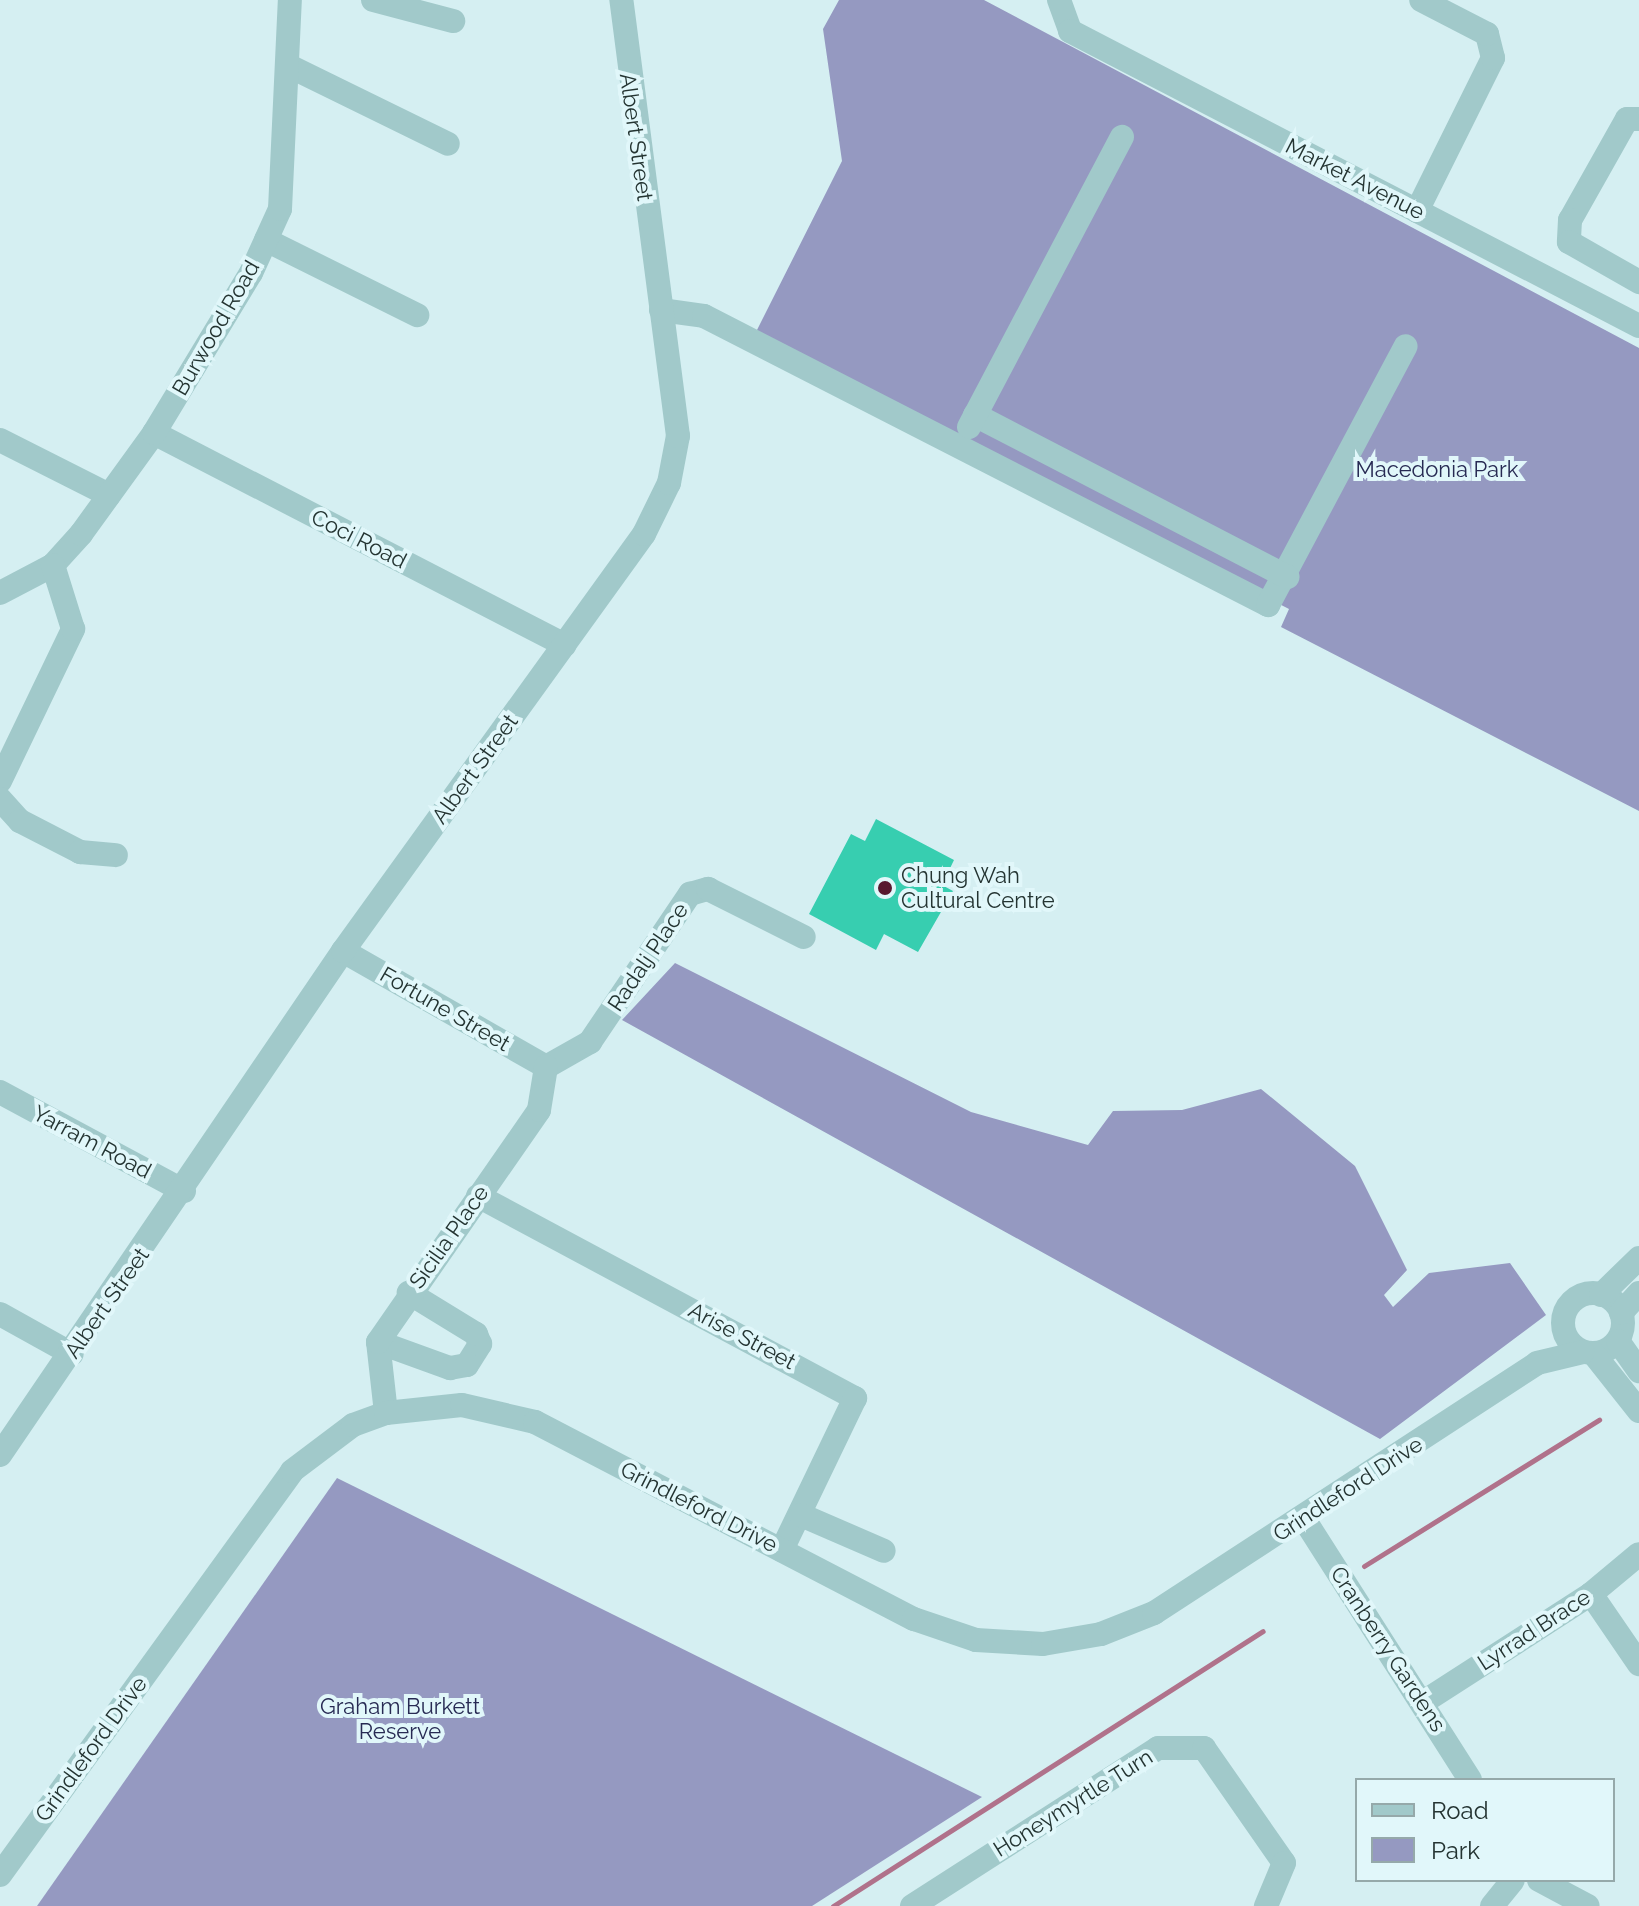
<!DOCTYPE html>
<style>
body{margin:0}
#map{position:relative;width:1639px;height:1906px;overflow:hidden;background:#d5eff2;font-family:Raleway,sans-serif}
div>[style]{position:absolute}
[style*='--x']{left:calc(var(--x)*1px);top:calc(var(--y)*1px);width:calc(var(--w)*1px);rotate:calc(var(--a)*1deg)}
.green>*{inset:0;background:#9599c1}
.stream>*{height:5px;margin:-2.5px;padding:0 2.5px;transform-origin:2.5px;border-radius:2.5px;background:#b0728b}
.building>*{inset:0;background:#37ceb0}
.minor>*{height:24px;margin:-12px;padding:0 12px;transform-origin:12px;border-radius:12px;background:#a1c9ca}
.minor>.ring{margin:-12px;padding:0;box-sizing:content-box;background:none;border:24px solid #a1c9ca;border-radius:50%}
.dots>*{width:22px;height:22px;translate:-50% -50%;box-sizing:border-box;border:4px solid #e1f7fa;border-radius:50%}
span{translate:-50% -50%;white-space:nowrap;text-align:center;line-height:1.15;-webkit-text-stroke:8px #e1f7fa;paint-order:stroke}
.street-label{font-size:22px;color:#243432}
.park-label{font-size:22px;color:#272a53}
.poi-label{font-size:22px;color:#243432}
.left{translate:0 -50%;text-align:left}
.legend{position:absolute;left:1355px;top:1778px;width:260px;height:104px;box-sizing:border-box;background:#e1f7fa;border:2px solid #95a9aa;margin:0;padding:10px 14px;list-style:none;font-size:24px;color:#243432}
.legend li{display:flex;align-items:center;gap:16px;height:40px}
.legend b{width:40px;border:2px solid #95a9aa}
</style>
<div id="map">
<div class="green">
<i style="clip-path:polygon(839px 0,984px 0,1639px 348px,1639px 811px,1281px 627px,1289px 609px,754px 336px,842px 161px,823px 29px)"></i>
<i style="clip-path:polygon(675px 963px,971px 1112px,1088px 1145px,1113px 1111px,1182px 1110px,1261px 1089px,1355px 1166px,1407px 1270px,1384px 1295px,1393px 1307px,1429px 1273px,1510px 1263px,1546px 1315px,1380px 1439px,622px 1020px)"></i>
<i style="clip-path:polygon(337px 1478px,982px 1797px,812px 1906px,37px 1906px)"></i>
</div>
<div class="stream">
<i style="--x:1364;--y:1566;--w:277;--a:-31.9"></i>
<i style="--x:833;--y:1906;--w:510;--a:-32.6"></i>
</div>
<div class="building">
<i style="clip-path:polygon(876px 819px,954px 860px,942px 885px,953px 891px,918px 952px,884px 934px,876px 950px,809px 914px,851px 834px,865px 841px)"></i>
</div>
<div class="minor">
<i style="--x:373;--y:0;--w:83;--a:14.7"></i>
<i style="--x:1059;--y:0;--w:33;--a:70"></i>
<i style="--x:1070;--y:31;--w:641;--a:27.4"></i>
<i style="--x:287;--y:65;--w:179;--a:26.1"></i>
<i style="--x:1639;--y:119;--w:12;--a:180"></i>
<i style="--x:1627;--y:119;--w:116;--a:119.4"></i>
<i style="--x:1570;--y:220;--w:22;--a:93"></i>
<i style="--x:1569;--y:242;--w:81;--a:29.7"></i>
<i style="--x:1417;--y:211;--w:171;--a:-63.6"></i>
<i style="--x:1493;--y:58;--w:25;--a:-104"></i>
<i style="--x:1487;--y:34;--w:74;--a:-152.7"></i>
<i style="--x:266;--y:240;--w:169;--a:26.4"></i>
<i style="--x:661;--y:310;--w:43;--a:7.9"></i>
<i style="--x:704;--y:316;--w:634;--a:27.13"></i>
<i style="--x:1268;--y:605;--w:293;--a:-62"></i>
<i style="--x:975;--y:415;--w:352;--a:27.4"></i>
<i style="--x:969;--y:427;--w:328;--a:-62.2"></i>
<i style="--x:154;--y:433;--w:462;--a:27.3"></i>
<i style="--x:0;--y:440;--w:122;--a:26.8"></i>
<i style="--x:0;--y:593;--w:60;--a:-27.8"></i>
<i style="--x:53;--y:565;--w:42;--a:-47.9"></i>
<i style="--x:81;--y:534;--w:125;--a:-54.1"></i>
<i style="--x:154;--y:433;--w:187;--a:-58.8"></i>
<i style="--x:251;--y:273;--w:70;--a:-65.6"></i>
<i style="--x:280;--y:209;--w:209;--a:-87.3"></i>
<i style="--x:0;--y:781;--w:169;--a:-64.3"></i>
<i style="--x:73;--y:629;--w:67;--a:-107.4"></i>
<i style="--x:0;--y:799;--w:30;--a:48"></i>
<i style="--x:20;--y:821;--w:68;--a:27.3"></i>
<i style="--x:80;--y:852;--w:36;--a:5"></i>
<i style="--x:343;--y:951;--w:234;--a:29.7"></i>
<i style="--x:546;--y:1067;--w:51;--a:-29.6"></i>
<i style="--x:590;--y:1042;--w:179;--a:-56"></i>
<i style="--x:690;--y:894;--w:19;--a:-16"></i>
<i style="--x:708;--y:889;--w:107;--a:26.6"></i>
<i style="--x:0;--y:1092;--w:209;--a:28.3"></i>
<i style="--x:478;--y:1196;--w:428;--a:28.2"></i>
<i style="--x:855;--y:1398;--w:169;--a:115.7"></i>
<i class="ring" style="left:1563px;top:1293px;width:36px;height:36px"></i>
<i style="--x:1601;--y:1295;--w:53;--a:-44.2"></i>
<i style="--x:1621;--y:1313;--w:27;--a:-48"></i>
<i style="--x:0;--y:1314;--w:82;--a:29.1"></i>
<i style="--x:1618;--y:1341;--w:37;--a:55"></i>
<i style="--x:378;--y:1342;--w:77;--a:19.9"></i>
<i style="--x:450;--y:1368;--w:17;--a:-10"></i>
<i style="--x:467;--y:1365;--w:25;--a:-58"></i>
<i style="--x:480;--y:1344;--w:11;--a:-112"></i>
<i style="--x:476;--y:1334;--w:79;--a:-148.5"></i>
<i style="--x:1593;--y:1353;--w:74;--a:51.6"></i>
<i style="--x:386;--y:1413;--w:71;--a:-96.4"></i>
<i style="--x:378;--y:1342;--w:282;--a:-55.2"></i>
<i style="--x:539;--y:1110;--w:44;--a:-80.8"></i>
<i style="--x:0;--y:1455;--w:610;--a:-55.76"></i>
<i style="--x:343;--y:951;--w:514;--a:-54.18"></i>
<i style="--x:644;--y:534;--w:57;--a:-63.9"></i>
<i style="--x:669;--y:483;--w:48;--a:-79.2"></i>
<i style="--x:678;--y:436;--w:440;--a:-97.4"></i>
<i style="--x:801;--y:1515;--w:90;--a:23.4"></i>
<i style="--x:1304;--y:1519;--w:309;--a:57.5"></i>
<i style="--x:1591;--y:1594;--w:85;--a:55.6"></i>
<i style="--x:1425;--y:1701;--w:197;--a:-32.8"></i>
<i style="--x:1591;--y:1594;--w:62;--a:-39.8"></i>
<i style="--x:0;--y:1875;--w:498;--a:-54.1"></i>
<i style="--x:292;--y:1471;--w:76;--a:-37"></i>
<i style="--x:353;--y:1425;--w:35;--a:-20"></i>
<i style="--x:386;--y:1413;--w:76;--a:-6"></i>
<i style="--x:462;--y:1405;--w:75;--a:13.1"></i>
<i style="--x:535;--y:1422;--w:427;--a:27.5"></i>
<i style="--x:914;--y:1619;--w:65;--a:18.7"></i>
<i style="--x:976;--y:1640;--w:67;--a:3.4"></i>
<i style="--x:1043;--y:1644;--w:59;--a:-9.8"></i>
<i style="--x:1101;--y:1634;--w:57;--a:-21.6"></i>
<i style="--x:1154;--y:1613;--w:457;--a:-33.1"></i>
<i style="--x:1537;--y:1363;--w:47;--a:-13.4"></i>
<i style="--x:1539;--y:1880;--w:55;--a:28"></i>
<i style="--x:912;--y:1906;--w:292;--a:-32.7"></i>
<i style="--x:1158;--y:1748;--w:46;--a:0"></i>
<i style="--x:1204;--y:1748;--w:140;--a:55.2"></i>
<i style="--x:1284;--y:1863;--w:47;--a:112.7"></i>
<i style="--x:1492;--y:1906;--w:33;--a:-51"></i>
</div>
<div class="dots">
<i style="left:885px;top:888px;background:#57182f"></i>
</div>
<div class="street-label">
<span style="left:636px;top:137px;rotate:82deg">Albert Street</span>
<span style="left:1355px;top:179px;rotate:27deg">Market Avenue</span>
<span style="left:216px;top:328px;rotate:-60deg">Burwood Road</span>
<span style="left:359px;top:539px;rotate:27deg">Coci Road</span>
<span style="left:475px;top:769px;rotate:-54deg">Albert Street</span>
<span style="left:648px;top:957px;rotate:-56deg">Radalj Place</span>
<span style="left:445px;top:1009px;rotate:30deg">Fortune Street</span>
<span style="left:92px;top:1142px;rotate:28deg">Yarram Road</span>
<span style="left:449px;top:1237px;rotate:-55deg">Sicilia Place</span>
<span style="left:107px;top:1303px;rotate:-55deg">Albert Street</span>
<span style="left:742px;top:1336px;rotate:28deg">Arise Street</span>
<span style="left:1348px;top:1489px;rotate:-33deg">Grindleford Drive</span>
<span style="left:699px;top:1507px;rotate:27deg">Grindleford Drive</span>
<span style="left:1534px;top:1630px;rotate:-33deg">Lyrrad Brace</span>
<span style="left:1388px;top:1649px;rotate:57deg">Cranberry Gardens</span>
<span style="left:91px;top:1749px;rotate:-54deg">Grindleford Drive</span>
<span style="left:1073px;top:1803px;rotate:-32deg">Honeymyrtle Turn</span>
</div>
<div class="park-label">
<span style="left:1437px;top:470px">Macedonia Park</span>
<span style="left:400px;top:1719px">Graham Burkett<br>Reserve</span>
</div>
<div class="poi-label">
<span class="left" style="left:901px;top:888px">Chung Wah<br>Cultural Centre</span>
</div>
<ul class="legend">
<li><b style="height:10px;background:#a1c9ca"></b>Road</li>
<li><b style="height:22px;background:#9599c1"></b>Park</li>
</ul>
</div>
